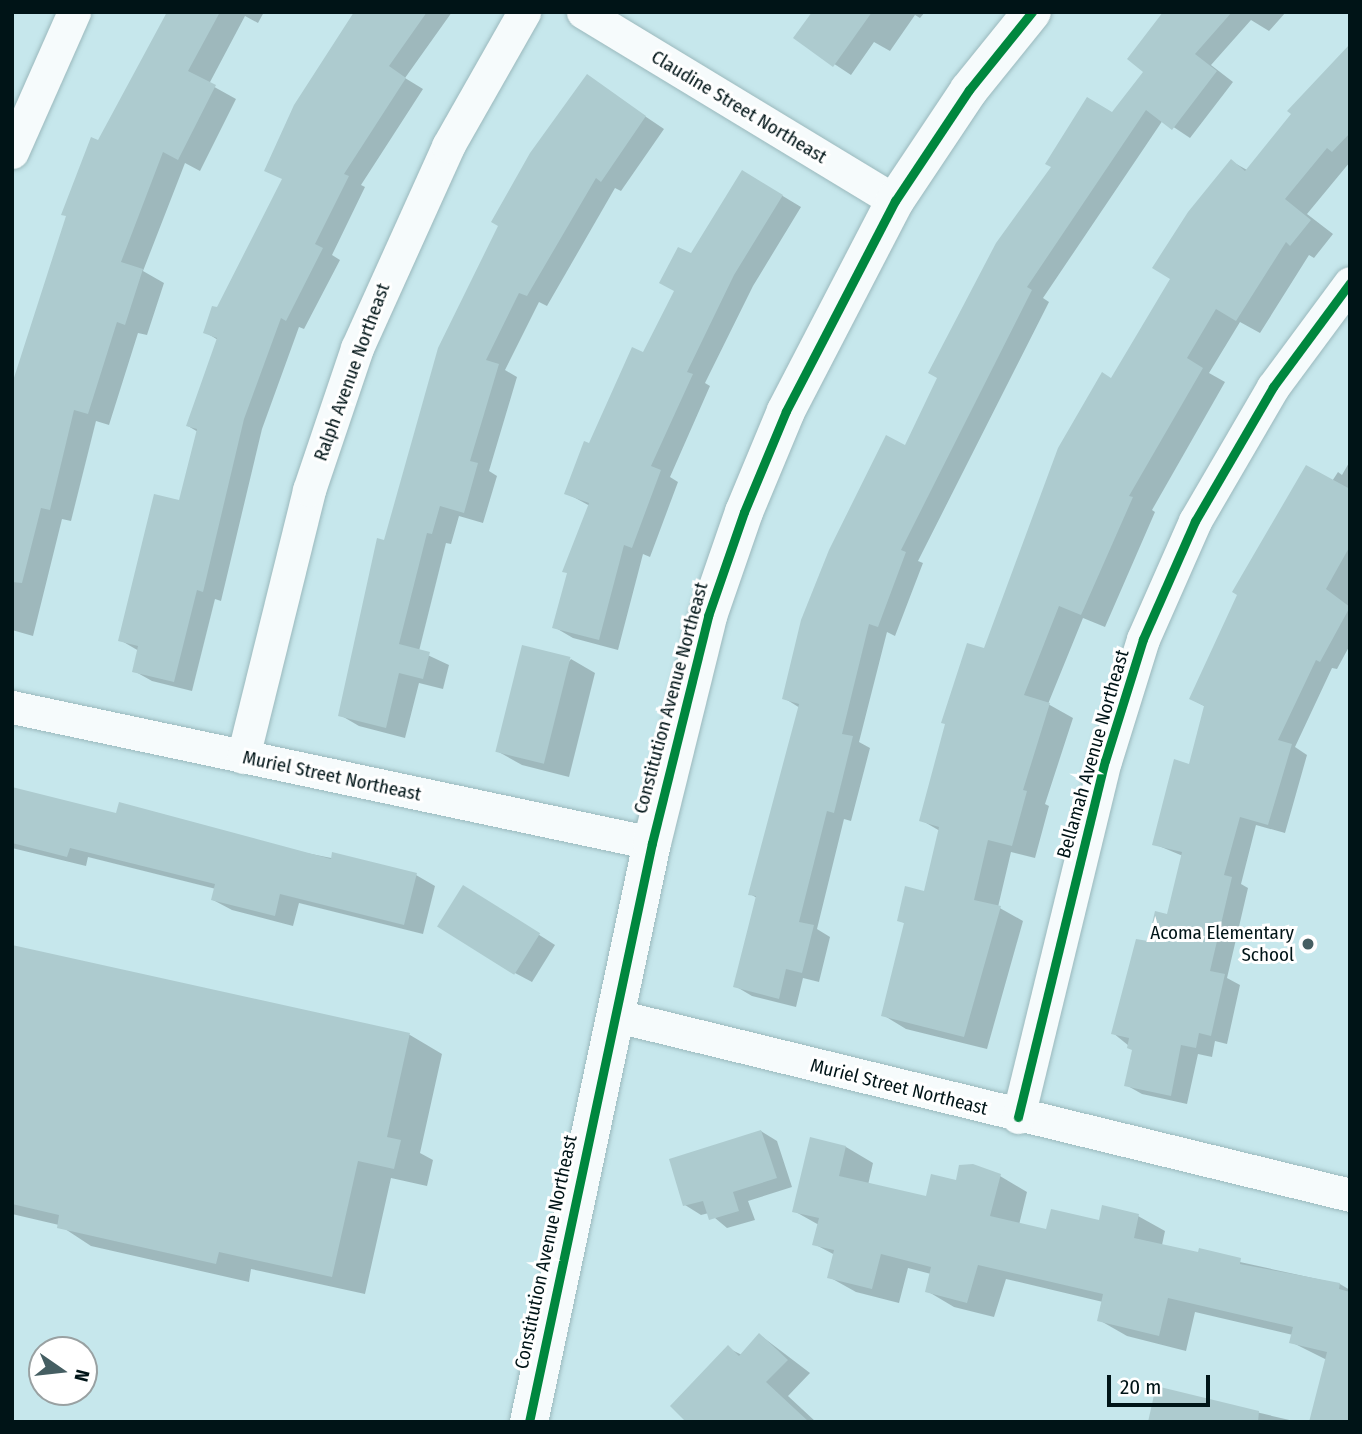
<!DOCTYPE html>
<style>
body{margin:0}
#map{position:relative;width:1362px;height:1434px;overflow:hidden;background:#c6e7ec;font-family:"Fira Sans Condensed",sans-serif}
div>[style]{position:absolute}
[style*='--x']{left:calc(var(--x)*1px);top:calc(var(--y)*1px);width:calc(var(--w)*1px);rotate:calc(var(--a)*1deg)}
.shadow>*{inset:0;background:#0003}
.building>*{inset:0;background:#adcbcf;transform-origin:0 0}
.roads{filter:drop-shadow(0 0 2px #9bb9bd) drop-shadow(0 0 2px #9bb9bd)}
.minor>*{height:33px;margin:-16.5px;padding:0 16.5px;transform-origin:16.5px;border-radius:16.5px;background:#f6fbfc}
.tertiary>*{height:38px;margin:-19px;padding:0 19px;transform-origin:19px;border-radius:19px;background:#f6fbfc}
.cycleway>*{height:9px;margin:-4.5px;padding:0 4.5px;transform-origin:4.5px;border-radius:4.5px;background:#00873e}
.dots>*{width:19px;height:19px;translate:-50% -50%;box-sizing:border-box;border:4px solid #fff;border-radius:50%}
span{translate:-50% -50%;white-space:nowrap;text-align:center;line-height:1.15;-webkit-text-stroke:6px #fff;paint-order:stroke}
.street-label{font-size:19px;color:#001417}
.poi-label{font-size:19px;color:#001417}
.right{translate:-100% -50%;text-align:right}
.frame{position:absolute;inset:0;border:14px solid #001417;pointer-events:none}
.north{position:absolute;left:28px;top:1336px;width:70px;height:70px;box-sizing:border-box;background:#fff;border:2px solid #99a1a2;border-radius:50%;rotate:104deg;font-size:19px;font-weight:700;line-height:28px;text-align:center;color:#001417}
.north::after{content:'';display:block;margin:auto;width:24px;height:32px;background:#455e62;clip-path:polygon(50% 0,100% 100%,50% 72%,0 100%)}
.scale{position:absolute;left:1107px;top:1375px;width:103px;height:32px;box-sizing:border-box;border:4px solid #001417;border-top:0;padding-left:9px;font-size:21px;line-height:24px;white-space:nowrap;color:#001417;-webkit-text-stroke:5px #fff;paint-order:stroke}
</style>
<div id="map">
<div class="shadow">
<i style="clip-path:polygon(168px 12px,264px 12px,258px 23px,245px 16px,209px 84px,236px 99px,200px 171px,185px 163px,143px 271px,164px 283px,147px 335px,138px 333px,109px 425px,96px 421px,71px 521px,62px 519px,33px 636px,12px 630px,12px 391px,99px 142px)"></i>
<i style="clip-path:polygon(356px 12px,452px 12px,405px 78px,423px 89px,361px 185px,365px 187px,332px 255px,340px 260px,304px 329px,299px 327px,262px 429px,221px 601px,215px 599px,192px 691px,152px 681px,134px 671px,139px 651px,120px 640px,181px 502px,198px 432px,188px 426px,218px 340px,205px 332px,283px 180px)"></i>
<i style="clip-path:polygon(814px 12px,925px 12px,920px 18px,915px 15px,890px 51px,874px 42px,851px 75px,795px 38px)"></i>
<i style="clip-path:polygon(1168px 12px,1286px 12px,1269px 31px,1251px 20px,1211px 65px,1233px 82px,1190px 138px,1163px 120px,1043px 298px,1049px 302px,918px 561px,923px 563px,895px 636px,887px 632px,859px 742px,870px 748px,851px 821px,844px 819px,817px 929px,830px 937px,819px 982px,803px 978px,796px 1007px,752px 996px,735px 986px,757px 898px,750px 894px,800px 708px,784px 698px,906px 447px,1113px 114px,1146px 72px)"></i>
<i style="clip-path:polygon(1350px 48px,1350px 162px,1307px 214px,1333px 234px,1314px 258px,1309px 255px,1260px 333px,1240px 322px,1209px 373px,1225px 382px,1152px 510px,1155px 512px,1105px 627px,1083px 618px,1048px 704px,1073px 718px,1045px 804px,1049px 806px,1035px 858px,1011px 852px,998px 907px,1023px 921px,987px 1049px,906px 1029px,883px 1015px,906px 924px,899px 920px,926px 893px,940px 831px,921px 820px,985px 650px,1112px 380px,1172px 278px,1231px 161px,1247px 170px)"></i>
<i style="clip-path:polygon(587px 77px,664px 129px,621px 191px,615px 188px,547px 306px,539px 302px,505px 370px,517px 377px,489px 471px,497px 476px,483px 523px,459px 516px,451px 544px,446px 543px,419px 651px,449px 665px,443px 689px,419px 683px,405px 738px,359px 726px,340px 715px,385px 542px)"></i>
<i style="clip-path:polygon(761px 183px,801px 207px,753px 286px,705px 383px,710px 386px,670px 477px,678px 482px,650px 557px,643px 554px,618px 650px,573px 638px,554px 627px,590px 506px,566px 493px,644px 354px,692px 256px)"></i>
<i style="clip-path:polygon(1350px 461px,1350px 645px,1337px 669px,1332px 668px,1295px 747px,1307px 755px,1285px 833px,1256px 825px,1241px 884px,1248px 888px,1227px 978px,1240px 985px,1227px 1044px,1215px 1041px,1212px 1057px,1198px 1054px,1187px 1104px,1142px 1094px,1126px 1085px,1134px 1050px,1113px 1033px,1149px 943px,1168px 916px,1183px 856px,1154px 844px,1190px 766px,1206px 707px,1191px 699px,1338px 472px,1342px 475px)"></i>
<i style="clip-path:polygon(571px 659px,595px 673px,569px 777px,522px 765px,497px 751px)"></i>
<i style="clip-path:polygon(12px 789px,117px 815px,416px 875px,435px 886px,423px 934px,299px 903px,293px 926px,232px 910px,213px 900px,216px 889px,88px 857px,86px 866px,12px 848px)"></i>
<i style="clip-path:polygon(480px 897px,555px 945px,532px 982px,515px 973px)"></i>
<i style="clip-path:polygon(12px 946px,410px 1035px,442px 1054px,420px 1153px,433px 1160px,427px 1186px,391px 1178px,365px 1294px,251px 1269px,249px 1282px,91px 1246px,59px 1225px,12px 1214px)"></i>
<i style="clip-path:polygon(761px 1131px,777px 1141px,792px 1187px,748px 1201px,755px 1220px,727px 1228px,709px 1213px,701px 1215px,685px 1205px)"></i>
<i style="clip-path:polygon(811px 1139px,846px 1147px,873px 1163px,868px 1185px,927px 1198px,1000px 1176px,1027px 1192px,1019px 1225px,1047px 1231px,1138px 1216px,1165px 1231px,1162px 1245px,1340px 1284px,1350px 1290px,1350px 1422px,1327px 1360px,1291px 1342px,1293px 1335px,1195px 1312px,1186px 1351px,1127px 1336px,1099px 1320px,1103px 1302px,1006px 1279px,994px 1317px,954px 1307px,927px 1291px,931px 1274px,908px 1268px,899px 1303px,856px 1292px,829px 1277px,835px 1255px,814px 1244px,819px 1225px,794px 1211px)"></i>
<i style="clip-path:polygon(760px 1335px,810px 1373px,788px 1396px,816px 1422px,689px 1422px,728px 1348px,742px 1355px)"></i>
<i style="clip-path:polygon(1158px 1389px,1298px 1422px,1149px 1422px)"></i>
</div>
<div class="building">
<i style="clip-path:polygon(167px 12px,220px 12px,188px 71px,216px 85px,178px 160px,163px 152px,121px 262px,143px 269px,125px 325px,117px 322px,88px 414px,74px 410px,50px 510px,41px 508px,22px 583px,12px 582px,12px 384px,66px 216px,61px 215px,91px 137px,98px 140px)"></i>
<i style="clip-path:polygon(354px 12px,427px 12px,389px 66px,406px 78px,344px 174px,349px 176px,315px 244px,323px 248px,286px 321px,281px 318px,244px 419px,203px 592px,197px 590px,174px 682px,132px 672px,138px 646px,118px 641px,154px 494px,179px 500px,197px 429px,186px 426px,217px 338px,203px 333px,212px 306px,217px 307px,282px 179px,264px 171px,294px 105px)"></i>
<i style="clip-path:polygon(812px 12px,872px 12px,833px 67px,793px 38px)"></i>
<i style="clip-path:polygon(1163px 12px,1232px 12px,1195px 54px,1217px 71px,1172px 130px,1146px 110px,1027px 287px,1032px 290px,901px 550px,906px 552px,878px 627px,869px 624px,842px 734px,853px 736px,834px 813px,827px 811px,799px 922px,814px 925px,802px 973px,786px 969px,779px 999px,733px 987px,756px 896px,748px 895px,799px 704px,782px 699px,801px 620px,829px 550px,886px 435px,905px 445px,937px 378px,928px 373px,996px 243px,1051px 167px,1045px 164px,1087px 97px,1112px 112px,1143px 72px,1127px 59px)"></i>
<i style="clip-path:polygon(1350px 44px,1350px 133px,1332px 152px,1327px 148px,1285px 199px,1311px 220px,1290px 246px,1286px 242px,1236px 321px,1216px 309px,1187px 358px,1203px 368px,1129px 496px,1133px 497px,1081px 615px,1059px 606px,1024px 695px,1050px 703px,1023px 790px,1027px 791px,1012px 846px,988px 840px,974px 900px,1001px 906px,964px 1037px,881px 1016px,904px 923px,897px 921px,905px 886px,924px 891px,939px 827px,919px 821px,945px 724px,941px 723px,967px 643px,984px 648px,1058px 448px,1102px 372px,1111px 378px,1170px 279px,1152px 268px,1188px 212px,1231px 159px,1245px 171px,1291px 114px,1287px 111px)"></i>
<i style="clip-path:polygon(587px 74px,646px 116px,601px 182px,596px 178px,527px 296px,519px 293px,486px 360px,499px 364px,470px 461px,478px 463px,464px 513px,440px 506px,432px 534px,427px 533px,399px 644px,430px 652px,423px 679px,399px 673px,386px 728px,338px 716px,377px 538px,384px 540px,438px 348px,498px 226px,491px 222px,530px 153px)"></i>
<i style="clip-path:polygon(742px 170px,783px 195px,734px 275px,687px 372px,693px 374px,651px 466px,661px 470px,632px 548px,624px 545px,599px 640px,552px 628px,567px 573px,562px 572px,589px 503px,564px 494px,584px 441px,589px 443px,632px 347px,643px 352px,674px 291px,659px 283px,678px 247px,691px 253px)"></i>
<i style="clip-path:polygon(1306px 465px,1350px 489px,1350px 546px,1326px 589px,1350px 607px,1320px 662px,1316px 660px,1278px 740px,1292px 744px,1268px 825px,1240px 817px,1224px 875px,1232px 877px,1210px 971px,1225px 974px,1211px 1036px,1199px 1033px,1196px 1048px,1181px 1045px,1171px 1096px,1124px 1086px,1132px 1050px,1127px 1048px,1129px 1038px,1111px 1034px,1136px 939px,1148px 941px,1155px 911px,1167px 914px,1182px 852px,1152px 845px,1174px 759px,1189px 764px,1204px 706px,1189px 699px,1237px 595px,1232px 592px)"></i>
<i style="left:522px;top:645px;width:50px;height:110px;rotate:14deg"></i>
<i style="clip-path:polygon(12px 787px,116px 813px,119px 802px,331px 859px,332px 852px,417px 873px,404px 925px,280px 894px,275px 916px,211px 900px,215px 884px,70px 848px,67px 857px,12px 843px)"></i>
<i style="left:463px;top:885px;width:91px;height:49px;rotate:32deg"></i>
<i style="clip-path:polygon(12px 945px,410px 1033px,387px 1137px,401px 1140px,394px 1169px,358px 1161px,332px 1277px,219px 1252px,216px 1264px,57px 1228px,59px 1215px,12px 1204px)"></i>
<i style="clip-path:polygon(761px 1130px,777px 1178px,733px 1192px,739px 1211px,709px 1220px,703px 1201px,683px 1206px,669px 1159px)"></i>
<i style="clip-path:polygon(810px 1137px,846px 1146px,839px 1176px,926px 1196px,931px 1174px,956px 1180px,959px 1165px,973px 1164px,1001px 1174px,990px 1216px,1046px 1229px,1051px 1209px,1099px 1220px,1102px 1205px,1139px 1214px,1134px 1238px,1198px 1252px,1199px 1248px,1241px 1258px,1240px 1264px,1340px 1283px,1339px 1289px,1350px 1292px,1350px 1422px,1309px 1422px,1327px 1352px,1289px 1343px,1293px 1327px,1168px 1298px,1159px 1336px,1097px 1321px,1103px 1294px,978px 1265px,967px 1303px,925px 1292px,931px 1267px,881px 1254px,872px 1289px,827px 1278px,834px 1250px,812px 1245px,819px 1218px,792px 1212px)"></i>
<i style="clip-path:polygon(759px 1333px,788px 1360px,766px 1382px,809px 1422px,686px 1422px,670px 1406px,728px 1345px,739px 1356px)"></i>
<i style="clip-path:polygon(1156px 1386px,1259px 1411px,1258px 1422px,1148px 1422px)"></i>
</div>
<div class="roads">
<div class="minor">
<i style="--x:583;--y:12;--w:365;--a:31.2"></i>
<i style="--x:12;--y:152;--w:153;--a:-66.1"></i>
<i style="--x:12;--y:707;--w:654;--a:12"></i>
<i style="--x:243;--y:757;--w:275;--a:-76.1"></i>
<i style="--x:309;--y:490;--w:150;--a:-71.3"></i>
<i style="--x:357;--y:348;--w:222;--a:-65.7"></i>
<i style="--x:448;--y:146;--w:154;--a:-60.4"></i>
<i style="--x:613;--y:1015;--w:759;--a:13.72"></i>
<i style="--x:1018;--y:1117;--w:366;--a:-76.3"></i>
<i style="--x:1105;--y:761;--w:128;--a:-72.7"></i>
<i style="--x:1143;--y:639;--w:129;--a:-66.2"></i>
<i style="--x:1195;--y:521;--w:155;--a:-59.8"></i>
<i style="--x:1273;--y:387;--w:129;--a:-53.5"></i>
</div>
<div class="tertiary">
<i style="--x:529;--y:1422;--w:592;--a:-78.01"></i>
<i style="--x:652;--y:843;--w:234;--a:-76.1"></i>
<i style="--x:708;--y:616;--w:110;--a:-70.9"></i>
<i style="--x:744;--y:512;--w:109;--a:-67.4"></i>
<i style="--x:786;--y:411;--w:237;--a:-62.6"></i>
<i style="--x:895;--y:201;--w:133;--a:-56.3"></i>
<i style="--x:969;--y:90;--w:100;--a:-51.1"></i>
</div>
</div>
<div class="cycleway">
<i style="--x:1018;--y:1117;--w:366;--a:-76.3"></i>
<i style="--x:1105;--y:761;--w:128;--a:-72.7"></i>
<i style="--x:1143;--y:639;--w:129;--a:-66.2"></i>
<i style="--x:1195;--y:521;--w:155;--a:-59.8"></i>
<i style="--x:1273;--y:387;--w:129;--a:-53.5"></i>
<i style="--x:529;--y:1422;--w:592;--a:-78.01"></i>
<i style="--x:652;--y:843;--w:234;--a:-76.1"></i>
<i style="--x:708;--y:616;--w:110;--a:-70.9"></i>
<i style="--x:744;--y:512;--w:109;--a:-67.4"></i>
<i style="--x:786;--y:411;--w:237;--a:-62.6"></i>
<i style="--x:895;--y:201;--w:133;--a:-56.3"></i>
<i style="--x:969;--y:90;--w:100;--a:-51.1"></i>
</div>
<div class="dots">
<i style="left:1308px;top:944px;background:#455e62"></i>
</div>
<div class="street-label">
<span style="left:739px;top:107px;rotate:31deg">Claudine Street Northeast</span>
<span style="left:352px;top:372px;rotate:-70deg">Ralph Avenue Northeast</span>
<span style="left:671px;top:698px;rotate:-75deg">Constitution Avenue Northeast</span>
<span style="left:1093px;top:754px;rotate:-74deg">Bellamah Avenue Northeast</span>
<span style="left:332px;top:776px;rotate:12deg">Muriel Street Northeast</span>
<span style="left:899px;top:1087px;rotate:14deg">Muriel Street Northeast</span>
<span style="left:546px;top:1252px;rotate:-78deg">Constitution Avenue Northeast</span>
</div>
<div class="poi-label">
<span class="right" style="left:1294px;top:944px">Acoma Elementary<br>School</span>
</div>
<div class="frame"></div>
<div class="north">N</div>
<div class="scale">20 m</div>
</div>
